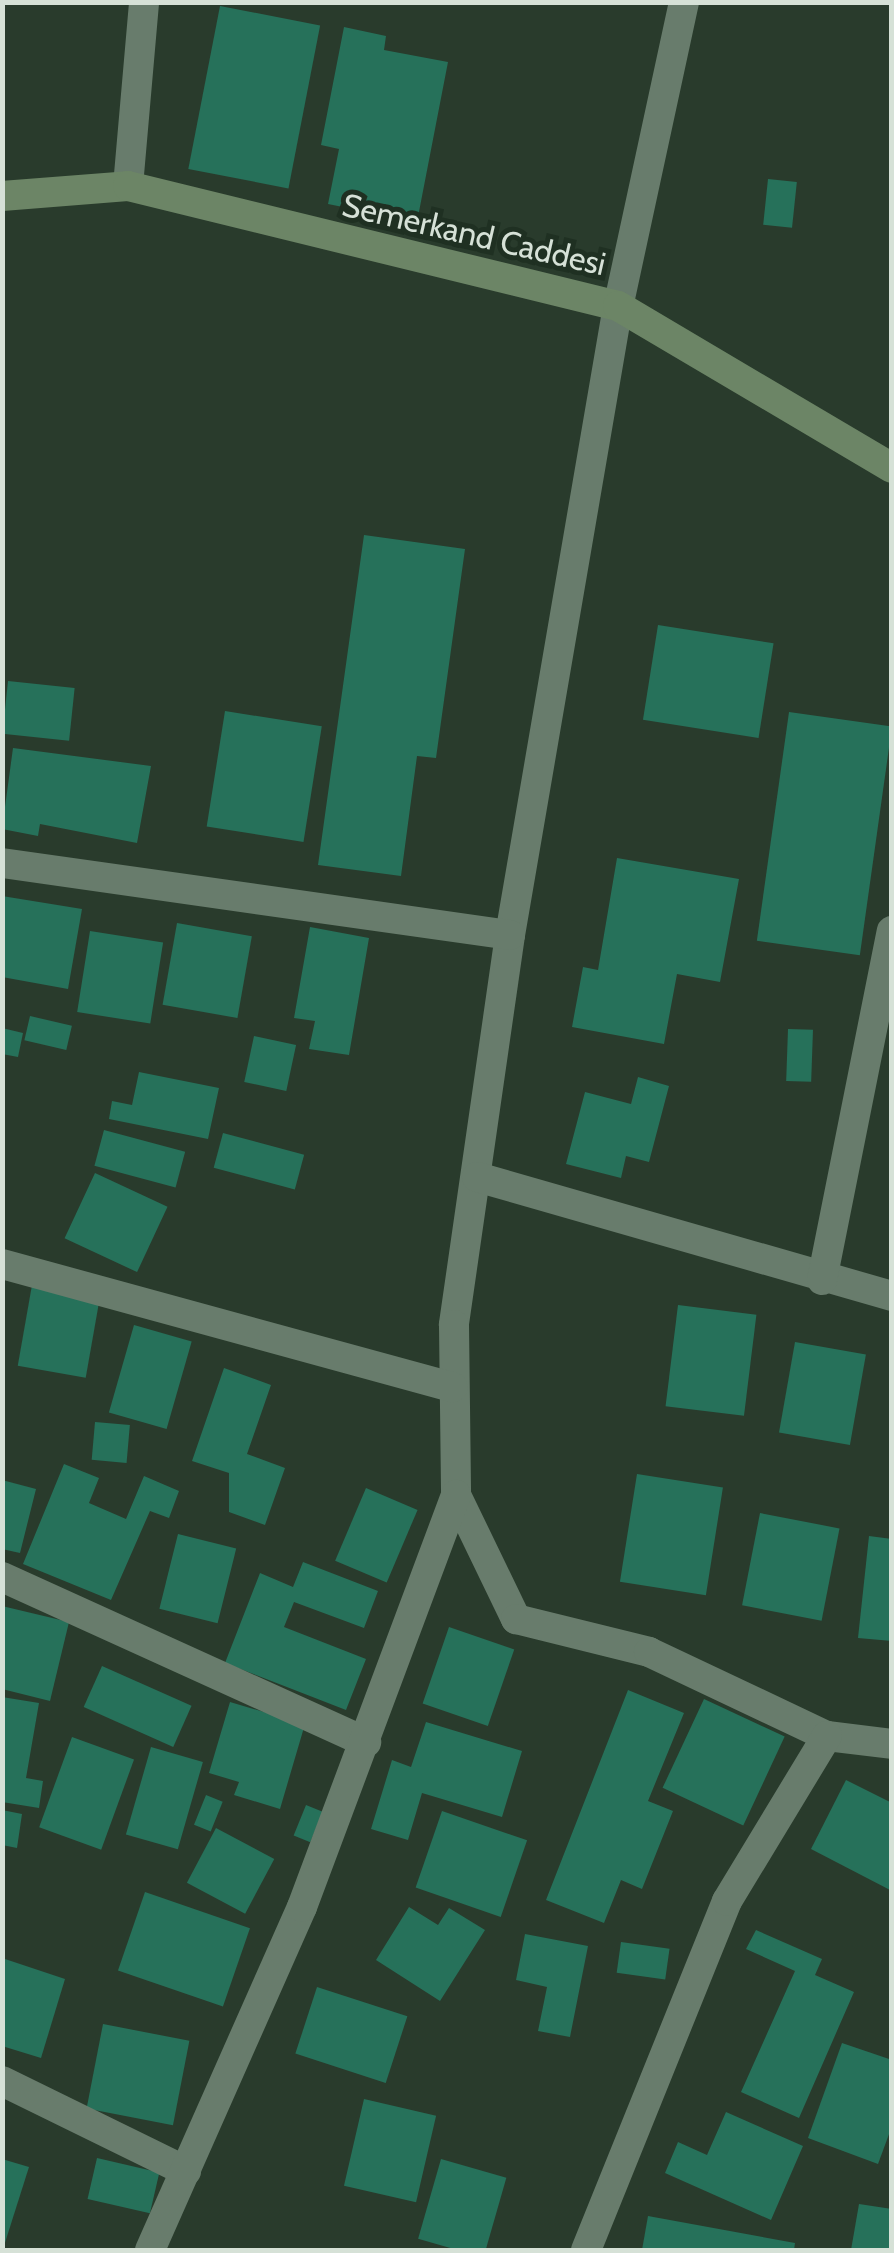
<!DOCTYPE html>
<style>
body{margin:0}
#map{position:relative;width:894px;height:2253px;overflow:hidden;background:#293b2c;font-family:Cabin,sans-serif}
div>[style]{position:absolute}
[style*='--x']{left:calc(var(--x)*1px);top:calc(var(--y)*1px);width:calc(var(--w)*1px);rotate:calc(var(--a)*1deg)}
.building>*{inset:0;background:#26715a;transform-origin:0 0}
.street>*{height:30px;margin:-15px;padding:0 15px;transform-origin:15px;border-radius:15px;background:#687c6c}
.secondary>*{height:30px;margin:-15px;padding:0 15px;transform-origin:15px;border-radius:15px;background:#6c8566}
span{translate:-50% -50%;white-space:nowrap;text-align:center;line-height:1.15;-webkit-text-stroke:10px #1f3022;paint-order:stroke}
.street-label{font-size:32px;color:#d6e1d7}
.frame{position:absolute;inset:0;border:5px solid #d6e1d7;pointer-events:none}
</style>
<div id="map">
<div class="building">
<i style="left:220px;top:6px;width:102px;height:166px;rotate:11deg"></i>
<i style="clip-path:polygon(344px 27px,386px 36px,384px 50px,448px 62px,417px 222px,328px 204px,339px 149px,321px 145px)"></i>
<i style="left:768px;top:179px;width:29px;height:46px;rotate:6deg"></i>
<i style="clip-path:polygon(364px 535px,465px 549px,436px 758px,417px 756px,401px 876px,318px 865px)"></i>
<i style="left:658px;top:625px;width:117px;height:96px;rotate:9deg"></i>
<i style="left:8px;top:681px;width:67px;height:53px;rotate:6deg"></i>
<i style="left:225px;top:711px;width:98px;height:117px;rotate:9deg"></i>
<i style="left:789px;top:712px;width:104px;height:231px;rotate:8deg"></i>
<i style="clip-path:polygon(13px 748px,151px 766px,137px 843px,40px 824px,38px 836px,2px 829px)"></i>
<i style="clip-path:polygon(617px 858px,739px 879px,720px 982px,677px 974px,664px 1044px,572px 1027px,583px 967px,598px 970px)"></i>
<i style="clip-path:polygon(2px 896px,82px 909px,68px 989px,2px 977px)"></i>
<i style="left:177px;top:923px;width:76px;height:83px;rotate:10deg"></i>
<i style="clip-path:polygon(310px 927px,369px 938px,349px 1055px,309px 1049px,315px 1021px,294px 1018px)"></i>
<i style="left:90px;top:931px;width:74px;height:82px;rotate:9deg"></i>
<i style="left:30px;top:1016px;width:43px;height:25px;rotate:13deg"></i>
<i style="clip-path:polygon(2px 1028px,23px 1033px,18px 1057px,2px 1054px)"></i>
<i style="left:788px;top:1029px;width:25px;height:52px;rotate:2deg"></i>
<i style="left:254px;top:1036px;width:43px;height:47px;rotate:12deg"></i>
<i style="clip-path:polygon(139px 1072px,219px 1088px,208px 1139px,109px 1119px,112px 1101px,132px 1105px)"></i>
<i style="clip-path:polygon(638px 1077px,669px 1086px,649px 1162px,626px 1156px,621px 1178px,566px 1164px,585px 1092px,631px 1104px)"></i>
<i style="left:104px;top:1130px;width:84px;height:37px;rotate:15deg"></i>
<i style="left:223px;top:1133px;width:84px;height:36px;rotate:15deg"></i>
<i style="left:95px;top:1173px;width:80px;height:72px;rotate:25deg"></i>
<i style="left:32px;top:1285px;width:69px;height:82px;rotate:10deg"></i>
<i style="left:678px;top:1305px;width:79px;height:102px;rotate:7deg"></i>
<i style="left:134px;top:1325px;width:60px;height:91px;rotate:16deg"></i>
<i style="left:795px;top:1342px;width:72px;height:92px;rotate:10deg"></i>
<i style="clip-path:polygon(224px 1368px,271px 1385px,247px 1454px,285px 1468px,265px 1525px,229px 1512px,229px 1473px,192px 1461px)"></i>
<i style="left:95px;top:1422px;width:35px;height:38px;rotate:5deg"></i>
<i style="clip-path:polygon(64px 1464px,99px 1478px,89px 1503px,126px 1519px,144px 1476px,179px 1491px,169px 1518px,150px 1511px,111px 1600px,23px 1564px)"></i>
<i style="left:637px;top:1474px;width:87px;height:109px;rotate:9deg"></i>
<i style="clip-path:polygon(2px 1480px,36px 1489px,20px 1553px,2px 1549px)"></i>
<i style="left:366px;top:1488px;width:56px;height:79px;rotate:23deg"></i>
<i style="left:760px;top:1513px;width:81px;height:94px;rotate:11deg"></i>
<i style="left:178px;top:1534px;width:60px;height:77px;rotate:14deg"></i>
<i style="clip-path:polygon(869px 1536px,892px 1539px,892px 1641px,858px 1638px)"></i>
<i style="clip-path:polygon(303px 1562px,378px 1591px,364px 1628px,294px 1602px,284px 1627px,366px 1659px,346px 1710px,225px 1663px,260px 1573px,293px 1587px)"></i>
<i style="clip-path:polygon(2px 1606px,69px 1622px,50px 1701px,2px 1689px)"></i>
<i style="left:449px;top:1627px;width:69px;height:81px;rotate:19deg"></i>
<i style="left:102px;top:1666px;width:98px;height:45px;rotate:24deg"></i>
<i style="clip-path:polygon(628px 1690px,684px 1713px,648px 1801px,673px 1811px,642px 1889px,621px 1880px,604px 1923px,546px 1900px)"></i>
<i style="clip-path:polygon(2px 1697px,39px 1703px,26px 1778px,43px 1781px,39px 1808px,2px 1802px)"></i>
<i style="left:704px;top:1699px;width:89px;height:98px;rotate:25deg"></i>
<i style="clip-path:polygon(230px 1702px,305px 1724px,280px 1809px,234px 1795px,239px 1782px,209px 1773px)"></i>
<i style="clip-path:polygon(426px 1722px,522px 1751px,502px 1817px,422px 1793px,408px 1840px,371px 1829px,392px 1760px,411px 1767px)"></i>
<i style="left:72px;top:1737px;width:66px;height:96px;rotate:20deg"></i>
<i style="left:151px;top:1747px;width:54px;height:91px;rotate:16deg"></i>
<i style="clip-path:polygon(846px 1780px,892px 1803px,892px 1891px,811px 1849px)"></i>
<i style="left:206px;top:1795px;width:18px;height:32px;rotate:22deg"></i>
<i style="left:306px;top:1805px;width:18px;height:33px;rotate:22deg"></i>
<i style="clip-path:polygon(2px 1810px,22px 1814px,17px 1848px,2px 1845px)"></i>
<i style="left:442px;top:1811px;width:90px;height:81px;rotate:19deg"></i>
<i style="left:216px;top:1828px;width:66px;height:62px;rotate:28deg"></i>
<i style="left:145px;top:1892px;width:111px;height:83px;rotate:19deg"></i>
<i style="clip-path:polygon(409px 1907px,438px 1925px,449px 1908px,485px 1930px,440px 2001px,376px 1960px)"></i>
<i style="clip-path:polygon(756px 1930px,822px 1959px,815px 1975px,854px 1992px,799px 2118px,741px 2092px,795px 1971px,746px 1949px)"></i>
<i style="clip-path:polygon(525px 1934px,588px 1946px,570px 2037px,538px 2031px,547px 1987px,516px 1980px)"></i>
<i style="left:621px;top:1942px;width:49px;height:31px;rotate:8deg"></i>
<i style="clip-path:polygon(2px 1958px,65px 1979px,41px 2058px,2px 2046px)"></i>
<i style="left:317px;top:1987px;width:95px;height:70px;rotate:18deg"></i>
<i style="left:103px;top:2024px;width:88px;height:86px;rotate:11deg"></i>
<i style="clip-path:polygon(842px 2043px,892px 2060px,892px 2126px,878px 2164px,808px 2138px)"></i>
<i style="left:364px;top:2099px;width:74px;height:89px;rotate:13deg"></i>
<i style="clip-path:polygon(726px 2112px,803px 2146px,771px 2220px,665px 2173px,678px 2142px,707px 2155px)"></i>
<i style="left:97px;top:2158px;width:64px;height:42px;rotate:13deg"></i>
<i style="clip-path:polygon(2px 2159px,29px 2167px,3px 2249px,2px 2249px)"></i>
<i style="left:441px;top:2159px;width:68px;height:83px;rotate:16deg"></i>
<i style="clip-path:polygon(859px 2204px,892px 2209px,892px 2250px,851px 2250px)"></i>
<i style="clip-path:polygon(648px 2216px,795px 2243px,794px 2250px,642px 2250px)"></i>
</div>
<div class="street">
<i style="--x:684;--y:2;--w:311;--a:102.2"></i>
<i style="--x:618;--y:306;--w:638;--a:99.74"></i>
<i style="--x:510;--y:935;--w:394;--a:98.2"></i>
<i style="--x:454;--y:1325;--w:170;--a:89.3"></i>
<i style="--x:456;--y:1495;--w:138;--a:64.2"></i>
<i style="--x:516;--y:1619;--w:137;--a:13.9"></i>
<i style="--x:649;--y:1652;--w:197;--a:25.3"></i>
<i style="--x:827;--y:1736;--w:65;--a:7"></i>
<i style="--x:128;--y:186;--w:185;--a:-85"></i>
<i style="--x:2;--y:863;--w:513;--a:8.07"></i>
<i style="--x:477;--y:1177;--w:432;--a:16"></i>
<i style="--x:2;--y:1264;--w:467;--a:15.3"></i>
<i style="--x:822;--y:1280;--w:356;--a:-78.7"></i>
<i style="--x:2;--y:1577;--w:400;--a:24.4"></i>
<i style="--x:2;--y:2081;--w:205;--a:26.1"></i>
<i style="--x:150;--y:2250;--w:375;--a:-66.1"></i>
<i style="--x:302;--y:1907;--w:440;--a:-69.5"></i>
<i style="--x:586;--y:2250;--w:376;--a:-68"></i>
<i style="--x:727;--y:1901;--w:193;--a:-58.8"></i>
</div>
<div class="secondary">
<i style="--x:2;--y:196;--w:126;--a:-4.5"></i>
<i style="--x:128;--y:186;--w:504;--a:13.76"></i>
<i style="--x:618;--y:306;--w:318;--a:30.6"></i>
</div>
<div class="street-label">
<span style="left:474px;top:235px;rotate:13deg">Semerkand Caddesi</span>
</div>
<div class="frame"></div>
</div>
